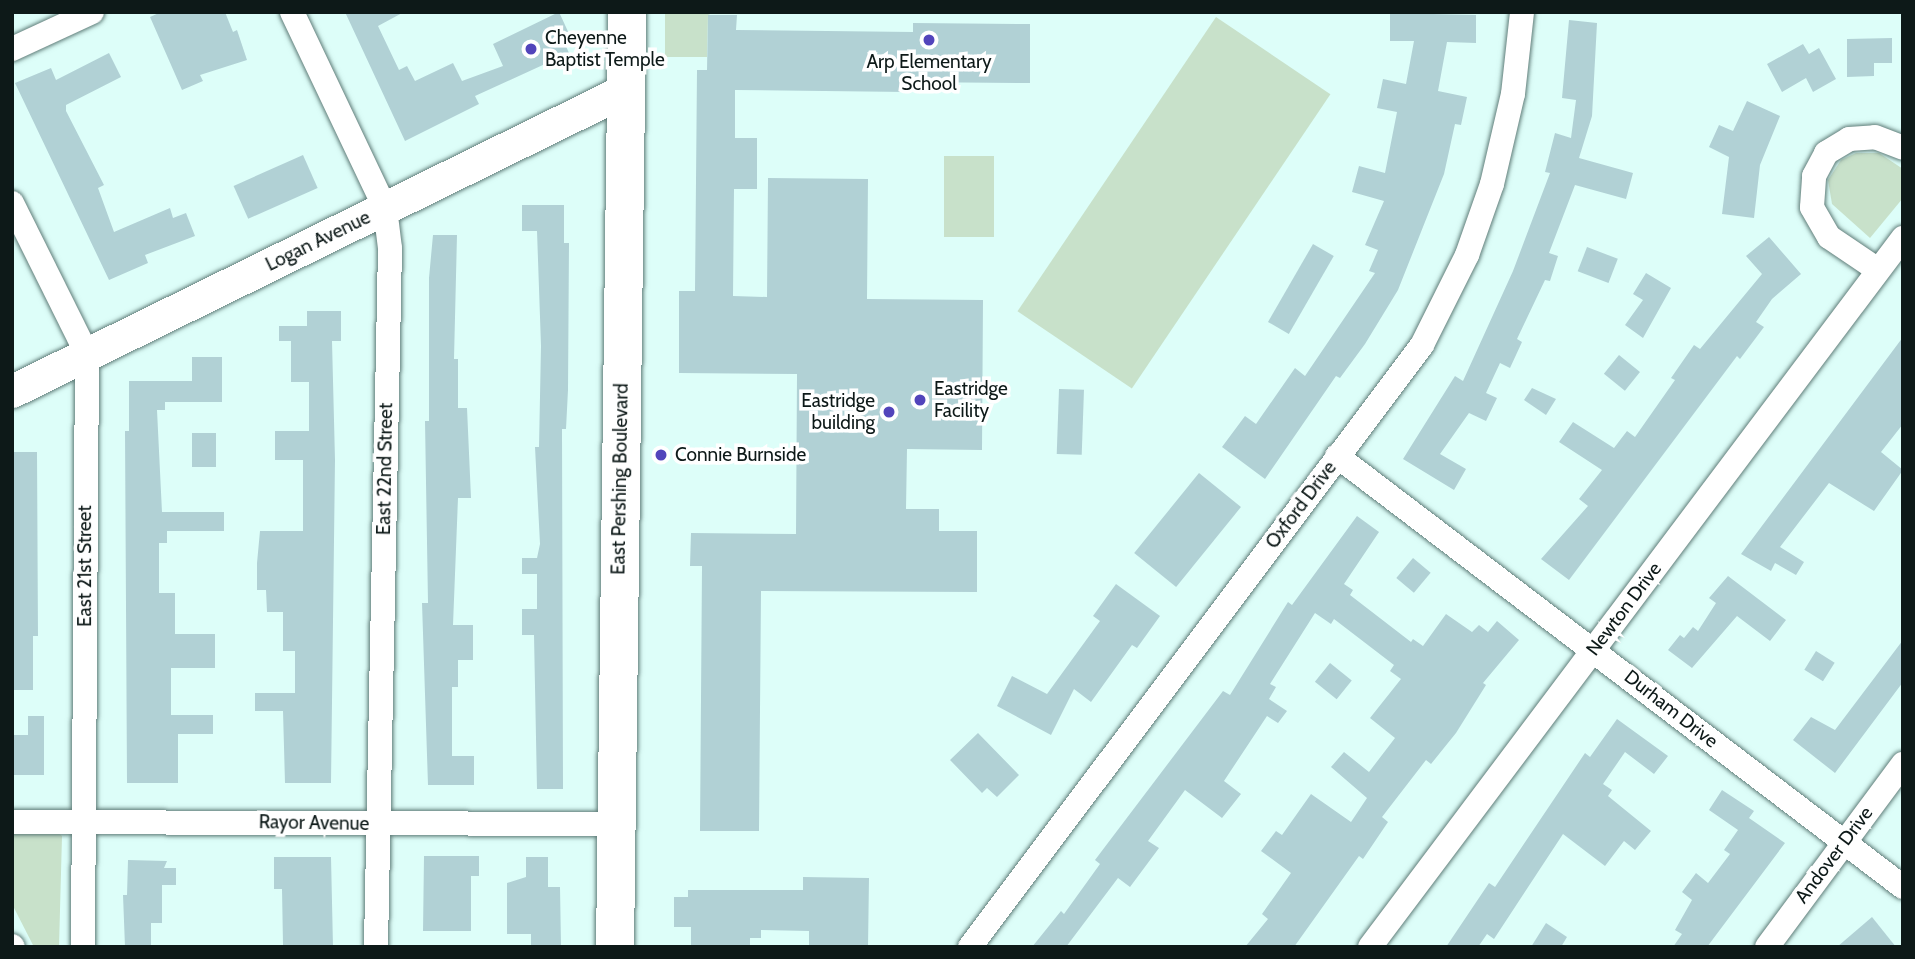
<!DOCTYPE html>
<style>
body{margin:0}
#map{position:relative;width:1915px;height:959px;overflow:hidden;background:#ddfef9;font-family:Cabin,sans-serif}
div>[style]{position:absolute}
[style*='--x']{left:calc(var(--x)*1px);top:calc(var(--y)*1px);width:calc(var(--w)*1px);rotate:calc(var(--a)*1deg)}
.green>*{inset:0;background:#c8e1ca;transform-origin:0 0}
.building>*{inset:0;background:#b1d1d5;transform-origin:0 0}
.roads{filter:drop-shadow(0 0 2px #607d79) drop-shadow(0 0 2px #607d79)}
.street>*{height:24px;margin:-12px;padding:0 12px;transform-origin:12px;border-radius:12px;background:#fff}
.secondary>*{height:33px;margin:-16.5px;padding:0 16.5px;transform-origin:16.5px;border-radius:16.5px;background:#fff}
.primary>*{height:38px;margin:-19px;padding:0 19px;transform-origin:19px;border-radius:19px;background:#fff}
.dots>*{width:19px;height:19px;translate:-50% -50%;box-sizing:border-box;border:4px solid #fff;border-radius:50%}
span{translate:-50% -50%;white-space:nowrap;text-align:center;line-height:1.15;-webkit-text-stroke:7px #fff;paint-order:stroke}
.poi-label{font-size:19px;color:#0d1918}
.left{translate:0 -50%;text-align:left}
.right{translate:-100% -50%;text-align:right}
.street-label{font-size:19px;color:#0d1918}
.frame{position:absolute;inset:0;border:14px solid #0d1918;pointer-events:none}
</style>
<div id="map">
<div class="green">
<i style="clip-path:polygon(665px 12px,715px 12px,708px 15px,707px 57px,665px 57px)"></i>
<i style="left:1216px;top:17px;width:138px;height:355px;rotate:34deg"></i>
<i style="clip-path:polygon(1856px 153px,1879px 153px,1903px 169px,1903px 198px,1870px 238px,1832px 204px,1828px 180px,1841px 160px)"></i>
<i style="left:944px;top:156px;width:50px;height:81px"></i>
<i style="clip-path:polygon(12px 831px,57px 832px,62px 836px,59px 947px,34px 947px,12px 904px)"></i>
</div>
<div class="building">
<i style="clip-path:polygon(161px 12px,225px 12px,233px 32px,237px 30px,247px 60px,200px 75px,203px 81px,182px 90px,150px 17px)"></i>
<i style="clip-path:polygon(345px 12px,404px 12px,378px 26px,399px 70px,407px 66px,415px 81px,453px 63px,462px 81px,503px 66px,493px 44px,559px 12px,571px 38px,564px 42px,569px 53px,475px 96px,479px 104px,405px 141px)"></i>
<i style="clip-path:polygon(1390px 13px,1476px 15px,1476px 43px,1447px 42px,1438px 91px,1467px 97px,1461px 125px,1455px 124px,1444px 174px,1398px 290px,1365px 344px,1340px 378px,1336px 376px,1265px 479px,1222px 447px,1245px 416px,1256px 424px,1295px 368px,1305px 376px,1375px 273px,1369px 271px,1378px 250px,1365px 245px,1384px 201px,1352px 192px,1359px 166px,1385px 173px,1397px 112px,1377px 108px,1383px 79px,1406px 84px,1414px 41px,1390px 41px)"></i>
<i style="clip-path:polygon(708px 15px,737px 15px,736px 30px,913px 32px,913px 23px,1030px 24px,1030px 83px,907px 82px,907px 92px,735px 90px,735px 138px,757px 138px,757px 189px,734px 189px,733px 296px,767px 297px,768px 178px,868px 179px,867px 299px,983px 300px,982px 450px,907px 449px,906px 509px,939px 509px,939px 531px,977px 531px,977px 592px,761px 591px,759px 831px,700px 831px,702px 566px,690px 566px,691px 533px,796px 534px,797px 374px,679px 373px,679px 291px,695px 291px,697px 70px,707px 70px)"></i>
<i style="clip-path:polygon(1569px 20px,1597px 23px,1592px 116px,1579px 158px,1633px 173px,1626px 199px,1575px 185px,1549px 253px,1558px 256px,1550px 281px,1545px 280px,1517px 339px,1522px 342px,1510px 368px,1500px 363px,1486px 393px,1497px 398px,1486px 421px,1469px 413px,1440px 454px,1466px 469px,1454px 490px,1403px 459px,1455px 376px,1463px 381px,1513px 271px,1550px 173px,1545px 172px,1555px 133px,1571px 138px,1576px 100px,1562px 98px)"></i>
<i style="clip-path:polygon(1892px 38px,1892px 63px,1874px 63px,1874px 76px,1847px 77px,1847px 39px)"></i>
<i style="clip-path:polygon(1803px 44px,1809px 54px,1819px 48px,1836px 79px,1813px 92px,1806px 78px,1782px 92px,1767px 64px)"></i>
<i style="clip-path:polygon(109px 53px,121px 77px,66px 105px,66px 111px,104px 185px,98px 188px,114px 232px,170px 208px,173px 218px,186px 213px,195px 236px,145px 255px,148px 263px,109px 280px,15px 83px,51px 68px,56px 80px)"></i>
<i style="clip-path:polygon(1747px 101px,1780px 116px,1760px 165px,1754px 218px,1722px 214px,1729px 157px,1709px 147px,1719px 125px,1733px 131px)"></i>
<i style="left:303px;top:155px;width:36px;height:76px;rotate:66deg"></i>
<i style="clip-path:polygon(522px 205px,564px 205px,564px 243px,569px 243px,568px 390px,566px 429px,562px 429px,563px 789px,537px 789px,534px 635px,522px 635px,522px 609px,537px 609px,537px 574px,522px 574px,522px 558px,537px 558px,540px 544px,535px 447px,539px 447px,541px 346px,537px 231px,522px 231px)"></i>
<i style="clip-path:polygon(433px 235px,457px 235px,454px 359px,458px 359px,458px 408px,467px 408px,471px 498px,458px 498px,453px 625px,473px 625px,473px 660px,458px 660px,458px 687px,452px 687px,452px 756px,474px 756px,474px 785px,428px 785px,422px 603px,428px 603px,425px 421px,429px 421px,429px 278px)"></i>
<i style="clip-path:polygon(1769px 237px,1801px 274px,1772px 299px,1756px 322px,1764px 327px,1740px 359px,1737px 356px,1569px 580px,1541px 559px,1588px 506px,1579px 499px,1602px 470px,1559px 442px,1573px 422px,1614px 448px,1627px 431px,1635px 437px,1675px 380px,1671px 378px,1694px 345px,1700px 349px,1762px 274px,1746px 256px)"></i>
<i style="left:1313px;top:244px;width:24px;height:90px;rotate:30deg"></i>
<i style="left:1587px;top:247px;width:33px;height:26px;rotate:21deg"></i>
<i style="clip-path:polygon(1646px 273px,1671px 288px,1643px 338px,1625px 325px,1643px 300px,1633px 294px)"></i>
<i style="clip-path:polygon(307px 311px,341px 311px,341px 341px,332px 341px,335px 460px,331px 783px,285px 783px,283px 711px,255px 711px,255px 693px,295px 693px,295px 651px,283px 651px,283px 612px,267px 612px,266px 590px,257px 590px,257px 563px,260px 531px,303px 531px,303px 460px,275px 460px,275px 431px,309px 431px,309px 382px,291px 382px,291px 341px,279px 341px,279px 326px,307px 326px)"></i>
<i style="clip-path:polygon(1903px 337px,1903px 424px,1881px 452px,1903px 470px,1874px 511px,1829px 483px,1780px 547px,1804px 562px,1796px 575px,1775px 563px,1771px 571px,1741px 554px)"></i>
<i style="left:1619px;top:355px;width:27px;height:24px;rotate:39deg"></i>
<i style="clip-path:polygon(192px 357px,222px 357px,222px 402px,165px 402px,165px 410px,157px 410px,162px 512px,224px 512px,224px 531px,167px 531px,167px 543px,159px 543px,159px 593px,175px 593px,175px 634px,215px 634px,215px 668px,171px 668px,171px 715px,213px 715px,213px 734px,178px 734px,178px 783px,127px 783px,125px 431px,129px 431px,129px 381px,192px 381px)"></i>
<i style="clip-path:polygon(1532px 388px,1556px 399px,1546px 415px,1524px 400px)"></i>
<i style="left:1059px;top:389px;width:25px;height:65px;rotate:2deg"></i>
<i style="left:192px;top:433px;width:24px;height:34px"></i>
<i style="clip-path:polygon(12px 452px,37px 452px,38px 636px,33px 636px,33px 690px,12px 690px)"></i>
<i style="left:1199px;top:473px;width:54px;height:103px;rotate:39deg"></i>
<i style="clip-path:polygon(1357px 516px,1379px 532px,1344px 584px,1353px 590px,1350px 595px,1411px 642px,1413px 639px,1423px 646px,1446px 614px,1472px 632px,1479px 625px,1488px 632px,1497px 621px,1519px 640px,1483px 683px,1486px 685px,1456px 733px,1431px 764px,1426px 760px,1382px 817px,1388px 822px,1363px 859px,1359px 856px,1294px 947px,1245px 947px,1268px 919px,1262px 914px,1291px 873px,1261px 851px,1276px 831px,1282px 835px,1311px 794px,1351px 822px,1367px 798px,1331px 767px,1344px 752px,1369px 772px,1395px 738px,1370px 718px,1401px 679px,1390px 671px,1394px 665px,1334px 619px,1331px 624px,1315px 613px,1270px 684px,1276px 687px,1269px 699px,1287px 711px,1278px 723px,1267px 716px,1224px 781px,1241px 794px,1222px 818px,1185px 790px,1148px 841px,1159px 848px,1130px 887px,1118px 878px,1066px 947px,1032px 947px,1061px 911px,1064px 914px,1100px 864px,1095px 860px,1223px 691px,1230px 695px,1288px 602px,1292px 605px)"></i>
<i style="left:1413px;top:558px;width:23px;height:26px;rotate:40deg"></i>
<i style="clip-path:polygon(1728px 576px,1786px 620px,1770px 641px,1737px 616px,1692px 668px,1668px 650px,1680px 635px,1684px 638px,1693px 627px,1698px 631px,1716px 603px,1709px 598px)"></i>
<i style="clip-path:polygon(1116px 584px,1160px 616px,1137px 648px,1132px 645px,1091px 702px,1074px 689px,1051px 735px,997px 706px,1012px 676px,1047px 694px,1100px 621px,1093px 616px)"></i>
<i style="clip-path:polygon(1903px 640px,1903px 682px,1835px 773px,1793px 740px,1811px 717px,1835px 730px)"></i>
<i style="left:1816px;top:651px;width:22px;height:22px;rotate:32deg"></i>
<i style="left:1330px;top:663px;width:28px;height:24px;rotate:39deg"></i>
<i style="clip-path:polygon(28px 716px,44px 716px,44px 775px,13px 775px,13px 735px,28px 735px)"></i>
<i style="clip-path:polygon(1617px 719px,1668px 756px,1654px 774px,1625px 752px,1603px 784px,1612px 790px,1608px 796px,1651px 831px,1635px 850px,1624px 841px,1605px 866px,1563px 834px,1494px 939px,1487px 934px,1478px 947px,1446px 947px,1489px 883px,1495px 887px,1585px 753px,1590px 757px)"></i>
<i style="clip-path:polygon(978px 733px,1019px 775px,997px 797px,987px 788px,982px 793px,950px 760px)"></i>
<i style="clip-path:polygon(1722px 790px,1754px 811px,1749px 818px,1785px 843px,1707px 947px,1673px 947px,1682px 934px,1675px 930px,1692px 900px,1682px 892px,1696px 873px,1708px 883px,1730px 854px,1724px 850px,1738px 830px,1709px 810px)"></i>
<i style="clip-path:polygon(424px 856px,479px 856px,479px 876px,471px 876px,471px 931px,423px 931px)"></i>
<i style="clip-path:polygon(274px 857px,331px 857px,333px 947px,283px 945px,282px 889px,274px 889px)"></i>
<i style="clip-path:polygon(526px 857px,548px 857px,548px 887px,560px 887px,561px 946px,531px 946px,531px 934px,507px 934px,507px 883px,526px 877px)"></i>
<i style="clip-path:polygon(128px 860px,167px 861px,164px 868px,176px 868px,176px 885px,162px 885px,162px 923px,151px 923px,151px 947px,125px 947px,123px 895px,127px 895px)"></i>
<i style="clip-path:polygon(803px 877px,869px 878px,868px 947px,809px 947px,809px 931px,761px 930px,761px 938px,750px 938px,750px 947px,691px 947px,691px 927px,674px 927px,674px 897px,688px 897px,688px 890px,803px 890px)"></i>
<i style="clip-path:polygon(1872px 917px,1896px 947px,1837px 947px)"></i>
<i style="clip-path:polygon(1546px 923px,1567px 937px,1561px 947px,1531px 947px)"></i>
</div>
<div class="roads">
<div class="street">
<i style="--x:292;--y:12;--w:217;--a:64.6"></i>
<i style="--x:385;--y:208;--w:40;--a:82.9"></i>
<i style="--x:390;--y:248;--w:699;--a:91.15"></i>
<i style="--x:12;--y:49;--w:88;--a:-24.8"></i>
<i style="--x:12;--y:203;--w:169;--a:63.6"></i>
<i style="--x:87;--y:354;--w:593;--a:90.39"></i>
<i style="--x:1878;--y:270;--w:59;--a:-146"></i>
<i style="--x:1829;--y:237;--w:34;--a:-120"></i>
<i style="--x:1812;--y:207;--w:31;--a:-86"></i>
<i style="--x:1814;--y:176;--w:26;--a:-62"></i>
<i style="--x:1826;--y:153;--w:27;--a:-31"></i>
<i style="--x:1849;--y:139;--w:26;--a:-4"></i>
<i style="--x:1875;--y:137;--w:30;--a:21"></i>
<i style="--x:1337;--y:456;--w:711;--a:37.29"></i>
<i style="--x:12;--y:822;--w:604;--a:0.19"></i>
<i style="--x:12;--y:946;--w:1;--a:45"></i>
<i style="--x:970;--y:947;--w:753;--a:-53.1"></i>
<i style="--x:1422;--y:345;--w:101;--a:-63.4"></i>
<i style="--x:1467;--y:255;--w:75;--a:-70.6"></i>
<i style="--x:1492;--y:184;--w:92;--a:-76.9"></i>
<i style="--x:1513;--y:94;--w:82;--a:-83.7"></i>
<i style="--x:1370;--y:947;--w:887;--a:-53.07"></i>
<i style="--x:1767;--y:947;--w:228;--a:-53.4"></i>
</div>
<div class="secondary">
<i style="--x:12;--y:391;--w:683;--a:-26.15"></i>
</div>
<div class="primary">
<i style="--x:615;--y:947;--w:935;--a:-89.26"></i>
</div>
</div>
<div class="dots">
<i style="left:929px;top:40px;background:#5244bb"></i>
<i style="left:531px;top:49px;background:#5244bb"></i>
<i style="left:920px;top:400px;background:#5244bb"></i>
<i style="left:889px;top:412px;background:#5244bb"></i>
<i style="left:661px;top:455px;background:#5244bb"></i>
</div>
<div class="poi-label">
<span class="left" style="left:545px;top:49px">Cheyenne<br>Baptist Temple</span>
<span style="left:929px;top:73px">Arp Elementary<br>School</span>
<span class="left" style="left:934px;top:400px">Eastridge<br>Facility</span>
<span class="right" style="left:875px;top:412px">Eastridge<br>building</span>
<span class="left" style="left:675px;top:455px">Connie Burnside</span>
</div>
<div class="street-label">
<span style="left:318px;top:241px;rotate:-26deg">Logan Avenue</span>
<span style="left:385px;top:469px;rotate:-89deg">East 22nd Street</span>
<span style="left:620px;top:479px;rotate:-89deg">East Pershing Boulevard</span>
<span style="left:1301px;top:505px;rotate:-53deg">Oxford Drive</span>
<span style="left:85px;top:566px;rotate:-90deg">East 21st Street</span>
<span style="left:1624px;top:609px;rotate:-53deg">Newton Drive</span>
<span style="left:1671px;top:709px;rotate:38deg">Durham Drive</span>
<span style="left:314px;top:823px;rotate:1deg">Rayor Avenue</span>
<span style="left:1834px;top:855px;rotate:-53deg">Andover Drive</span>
</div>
<div class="frame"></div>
</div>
